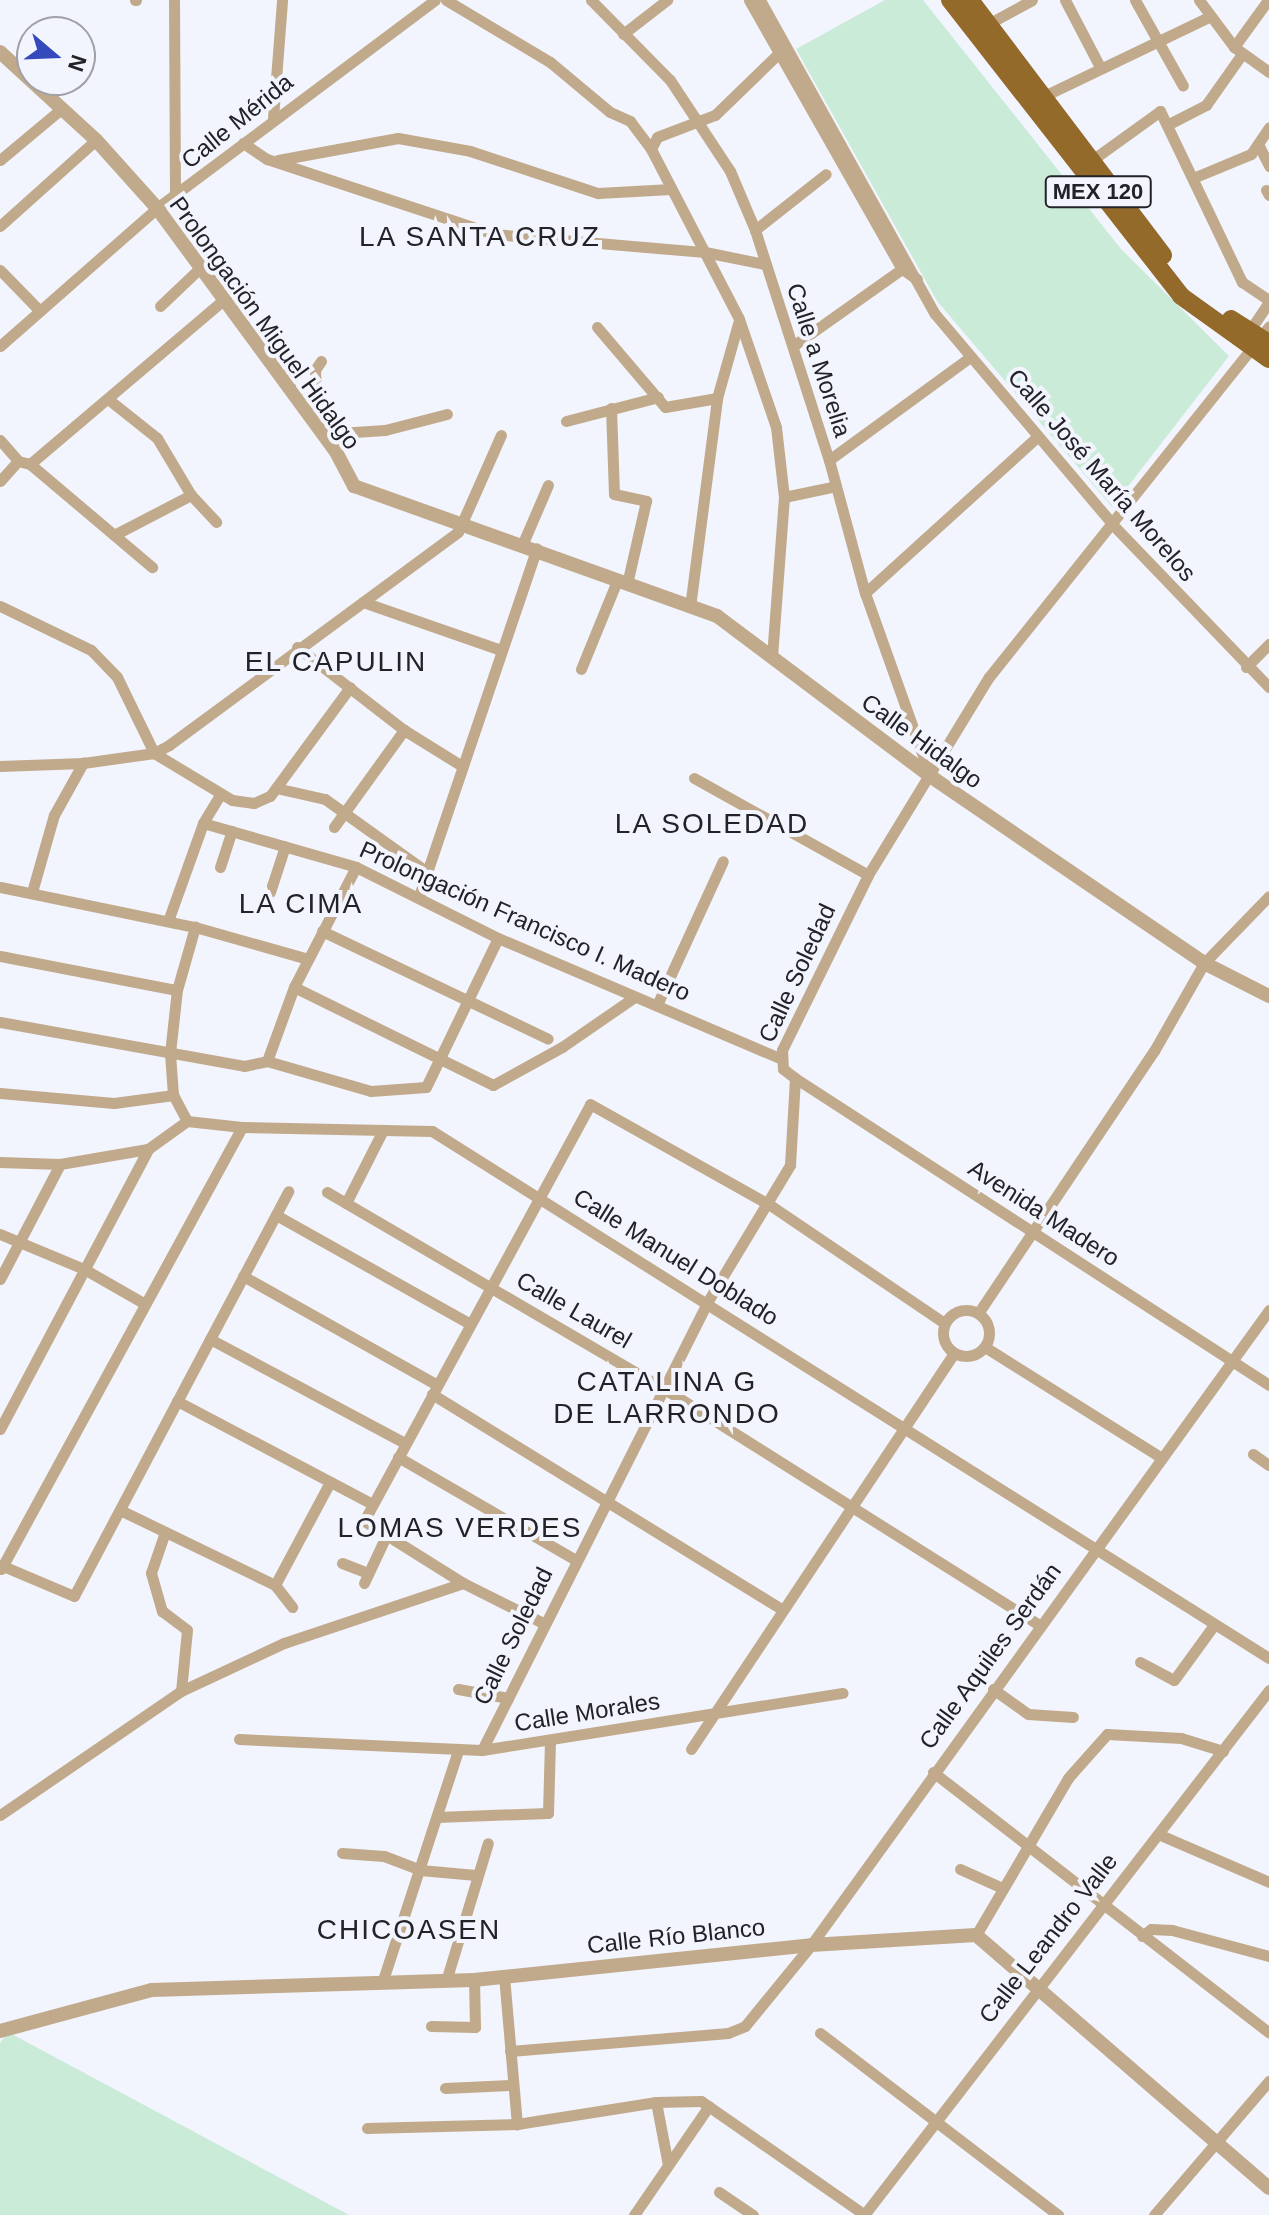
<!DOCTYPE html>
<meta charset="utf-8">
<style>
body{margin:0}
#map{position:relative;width:1269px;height:2215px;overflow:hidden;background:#f2f4fe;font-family:Helvetica,sans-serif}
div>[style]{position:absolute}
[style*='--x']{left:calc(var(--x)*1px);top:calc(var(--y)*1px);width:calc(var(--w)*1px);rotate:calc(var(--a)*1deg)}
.green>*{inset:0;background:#cbebd9}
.minor>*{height:11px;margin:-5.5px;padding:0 5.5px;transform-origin:5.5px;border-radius:5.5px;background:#c1aa8b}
.minor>.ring{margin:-5.5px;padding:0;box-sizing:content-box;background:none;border:11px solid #c1aa8b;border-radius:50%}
.tertiary>*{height:14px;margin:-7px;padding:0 7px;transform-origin:7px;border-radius:7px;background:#c1aa8b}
.primary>*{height:18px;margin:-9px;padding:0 9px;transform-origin:9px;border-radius:9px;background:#946a2b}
span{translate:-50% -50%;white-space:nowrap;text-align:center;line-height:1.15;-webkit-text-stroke:8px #f2f4fe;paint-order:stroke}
.shield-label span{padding:2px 6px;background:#f2f4fe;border:2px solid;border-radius:6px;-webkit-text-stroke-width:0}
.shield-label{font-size:22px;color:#222227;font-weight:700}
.street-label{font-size:24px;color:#222227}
.quarter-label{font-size:28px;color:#222227;letter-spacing:2px}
.north{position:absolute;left:16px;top:16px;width:80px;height:80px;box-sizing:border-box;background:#f2f4fe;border:2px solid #9fa0a8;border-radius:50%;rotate:109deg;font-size:22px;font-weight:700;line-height:32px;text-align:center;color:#222227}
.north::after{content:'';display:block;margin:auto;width:28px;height:36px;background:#3449bb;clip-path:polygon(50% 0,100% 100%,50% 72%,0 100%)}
</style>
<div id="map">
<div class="green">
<i style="clip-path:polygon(885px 0,923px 0,1121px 249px,1229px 356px,1112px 507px,937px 301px,796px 49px)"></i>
<i style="clip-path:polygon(8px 2032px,349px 2215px,0 2215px,0 2043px)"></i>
</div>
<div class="minor">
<i style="--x:135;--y:0;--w:1;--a:0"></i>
<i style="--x:174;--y:0;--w:199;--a:89.7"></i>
<i style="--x:446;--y:0;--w:121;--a:30.8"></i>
<i style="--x:550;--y:62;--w:78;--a:39.8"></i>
<i style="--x:610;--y:112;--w:22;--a:24"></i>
<i style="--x:630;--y:121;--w:35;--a:53"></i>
<i style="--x:651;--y:149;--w:191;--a:62.6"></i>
<i style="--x:739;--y:319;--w:114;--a:71.1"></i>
<i style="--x:776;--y:427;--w:70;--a:83.5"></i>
<i style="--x:784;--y:497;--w:161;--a:94.3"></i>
<i style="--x:591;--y:0;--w:112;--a:45.4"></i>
<i style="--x:670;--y:80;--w:109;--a:56.6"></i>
<i style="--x:730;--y:171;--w:64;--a:67"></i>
<i style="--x:755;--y:230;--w:242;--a:72.2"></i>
<i style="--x:829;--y:460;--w:138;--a:74.9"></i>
<i style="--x:865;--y:593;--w:194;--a:70.4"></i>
<i style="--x:749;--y:0;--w:309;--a:60.4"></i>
<i style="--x:902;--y:269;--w:18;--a:34"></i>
<i style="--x:760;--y:0;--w:359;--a:60.9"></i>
<i style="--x:935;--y:314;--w:276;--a:49.8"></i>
<i style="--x:1113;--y:525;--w:225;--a:46.1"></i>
<i style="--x:1065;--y:0;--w:73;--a:62.4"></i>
<i style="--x:1135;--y:0;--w:98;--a:60.8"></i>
<i style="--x:1199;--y:0;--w:59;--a:53.3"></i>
<i style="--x:1234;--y:47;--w:43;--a:35.5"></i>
<i style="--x:988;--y:24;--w:50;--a:-28.6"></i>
<i style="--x:623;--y:34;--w:56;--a:-37.7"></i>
<i style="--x:1234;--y:47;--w:58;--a:-54.1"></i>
<i style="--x:1044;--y:96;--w:185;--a:-25.6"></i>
<i style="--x:273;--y:118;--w:118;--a:-85.6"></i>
<i style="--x:1167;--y:125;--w:44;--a:-27.1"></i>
<i style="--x:1206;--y:105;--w:62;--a:-54.8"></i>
<i style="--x:243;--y:143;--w:29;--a:34"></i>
<i style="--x:267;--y:159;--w:239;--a:18.3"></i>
<i style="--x:494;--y:234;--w:212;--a:4.9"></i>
<i style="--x:705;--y:252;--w:60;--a:11.5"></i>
<i style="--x:1258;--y:144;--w:25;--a:63"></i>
<i style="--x:651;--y:149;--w:13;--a:-63"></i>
<i style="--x:657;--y:137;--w:62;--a:-20.8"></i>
<i style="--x:715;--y:115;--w:89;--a:-44.1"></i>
<i style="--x:0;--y:160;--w:80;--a:-39.9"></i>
<i style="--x:278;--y:160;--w:122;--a:-10.4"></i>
<i style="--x:398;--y:138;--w:73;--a:10.2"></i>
<i style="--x:470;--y:151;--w:135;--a:18.2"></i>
<i style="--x:598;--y:193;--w:73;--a:-3.1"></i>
<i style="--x:1088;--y:163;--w:89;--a:-35.8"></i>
<i style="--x:1160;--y:111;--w:190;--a:64.4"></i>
<i style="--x:1242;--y:282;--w:32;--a:34"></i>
<i style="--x:1193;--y:178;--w:63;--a:-22.5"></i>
<i style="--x:1251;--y:154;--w:32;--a:-56"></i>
<i style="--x:1266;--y:190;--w:6;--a:59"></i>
<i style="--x:0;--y:226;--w:129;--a:-41.9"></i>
<i style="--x:755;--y:230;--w:90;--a:-38.3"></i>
<i style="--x:0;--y:270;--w:57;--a:45.7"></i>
<i style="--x:160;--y:306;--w:57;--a:-43.6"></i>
<i style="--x:597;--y:327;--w:105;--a:49.6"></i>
<i style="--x:665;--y:407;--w:53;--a:-9.8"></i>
<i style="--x:1248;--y:333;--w:37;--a:-56"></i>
<i style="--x:0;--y:346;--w:209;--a:-41.3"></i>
<i style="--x:157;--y:208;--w:347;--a:-36.8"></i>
<i style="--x:793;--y:346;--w:138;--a:-35.3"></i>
<i style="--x:321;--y:361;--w:11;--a:124"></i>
<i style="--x:315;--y:370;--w:23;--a:88"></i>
<i style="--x:316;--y:393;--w:46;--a:60.1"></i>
<i style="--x:339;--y:433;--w:17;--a:103"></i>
<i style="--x:108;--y:399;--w:63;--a:38.5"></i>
<i style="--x:157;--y:438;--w:66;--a:59.2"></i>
<i style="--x:191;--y:495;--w:37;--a:47"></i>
<i style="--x:611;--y:408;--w:86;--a:88"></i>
<i style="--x:614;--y:494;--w:33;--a:12"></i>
<i style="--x:646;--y:501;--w:85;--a:102.9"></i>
<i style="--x:566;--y:421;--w:95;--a:-14.6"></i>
<i style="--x:339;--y:433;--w:46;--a:-3.7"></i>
<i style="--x:385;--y:430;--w:64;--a:-14.5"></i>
<i style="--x:0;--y:440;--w:28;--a:49"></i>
<i style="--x:829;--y:460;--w:175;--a:-36.1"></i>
<i style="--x:30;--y:464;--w:160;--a:40.2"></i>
<i style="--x:0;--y:481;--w:27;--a:-48"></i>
<i style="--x:18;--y:461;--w:12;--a:14"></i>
<i style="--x:30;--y:464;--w:257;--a:-40.3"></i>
<i style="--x:784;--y:497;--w:53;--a:-11.9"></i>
<i style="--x:114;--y:535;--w:87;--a:-27.5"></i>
<i style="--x:523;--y:543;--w:63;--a:-66.7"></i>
<i style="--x:865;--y:593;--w:232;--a:-42.2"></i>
<i style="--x:363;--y:602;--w:146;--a:19.2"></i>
<i style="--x:0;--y:606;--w:101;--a:25.8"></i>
<i style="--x:91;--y:650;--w:37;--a:46"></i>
<i style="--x:117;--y:677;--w:85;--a:64"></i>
<i style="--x:154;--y:753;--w:91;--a:31.1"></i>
<i style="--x:232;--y:800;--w:22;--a:8"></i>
<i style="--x:254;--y:803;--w:17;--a:-24"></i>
<i style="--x:270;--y:796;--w:135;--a:-53.7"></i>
<i style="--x:690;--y:607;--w:211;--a:-82.6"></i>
<i style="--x:717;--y:398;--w:81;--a:-74.2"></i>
<i style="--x:297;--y:647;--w:135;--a:37.8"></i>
<i style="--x:404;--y:730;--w:68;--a:31.8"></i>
<i style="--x:1246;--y:667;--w:33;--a:-45"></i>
<i style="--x:581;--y:669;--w:95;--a:-67.8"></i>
<i style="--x:0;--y:766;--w:83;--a:-2.1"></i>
<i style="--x:83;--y:763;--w:72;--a:-8"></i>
<i style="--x:154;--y:753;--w:17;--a:-28"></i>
<i style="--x:169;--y:745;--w:359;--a:-36.4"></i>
<i style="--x:458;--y:532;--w:106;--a:-66.1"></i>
<i style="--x:694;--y:778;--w:199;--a:29.1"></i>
<i style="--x:276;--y:788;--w:50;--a:12.7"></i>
<i style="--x:325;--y:799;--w:125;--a:35.6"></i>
<i style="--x:203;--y:823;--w:159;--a:16"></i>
<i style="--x:356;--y:867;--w:159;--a:26.6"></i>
<i style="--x:498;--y:938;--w:306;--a:23.1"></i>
<i style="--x:334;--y:827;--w:120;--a:-54.2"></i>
<i style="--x:220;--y:867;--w:38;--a:-72"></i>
<i style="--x:0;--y:887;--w:199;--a:11.6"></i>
<i style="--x:195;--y:927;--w:117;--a:15.8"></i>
<i style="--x:32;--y:892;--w:80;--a:-74.1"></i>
<i style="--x:54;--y:815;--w:60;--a:-60.9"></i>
<i style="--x:270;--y:892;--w:48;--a:-71.9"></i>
<i style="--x:419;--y:896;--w:367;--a:-71.3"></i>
<i style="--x:168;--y:921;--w:104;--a:-70.3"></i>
<i style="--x:203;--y:823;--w:33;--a:-59"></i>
<i style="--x:322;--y:931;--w:250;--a:25.5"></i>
<i style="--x:0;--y:956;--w:180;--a:10.9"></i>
<i style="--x:294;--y:987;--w:222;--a:26.2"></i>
<i style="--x:493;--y:1085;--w:79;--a:-28.8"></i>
<i style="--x:562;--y:1047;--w:86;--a:-34.6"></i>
<i style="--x:657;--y:1005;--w:158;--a:-65.4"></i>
<i style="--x:0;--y:1022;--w:248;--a:10.2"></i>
<i style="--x:244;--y:1066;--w:24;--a:-12"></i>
<i style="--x:267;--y:1061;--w:108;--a:16.1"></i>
<i style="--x:371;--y:1091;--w:55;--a:-4.2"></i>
<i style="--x:426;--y:1087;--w:165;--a:-64.2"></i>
<i style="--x:267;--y:1061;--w:79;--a:-70"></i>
<i style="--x:294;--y:987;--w:135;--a:-62.7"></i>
<i style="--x:795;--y:1078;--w:565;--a:32.93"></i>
<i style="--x:0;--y:1093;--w:114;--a:5"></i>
<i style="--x:114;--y:1103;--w:60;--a:-7.7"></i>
<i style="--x:187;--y:1121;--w:30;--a:-118"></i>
<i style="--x:173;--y:1095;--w:42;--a:-94.1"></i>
<i style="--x:170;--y:1053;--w:63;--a:-83.7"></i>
<i style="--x:177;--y:990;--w:66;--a:-74.1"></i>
<i style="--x:0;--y:1162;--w:60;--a:1.9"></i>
<i style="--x:60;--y:1164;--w:89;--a:-9.7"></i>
<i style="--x:148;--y:1149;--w:48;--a:-35.7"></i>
<i style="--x:187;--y:1121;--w:55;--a:6.2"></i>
<i style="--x:242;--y:1127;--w:190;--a:1.2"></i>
<i style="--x:432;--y:1131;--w:989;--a:32.2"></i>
<i style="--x:327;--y:1192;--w:389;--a:30.3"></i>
<i style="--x:663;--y:1388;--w:444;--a:32.2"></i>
<i style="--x:346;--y:1203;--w:82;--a:-63.1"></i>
<i style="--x:276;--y:1215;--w:223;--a:29.3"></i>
<i style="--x:0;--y:1234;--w:91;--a:22.6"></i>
<i style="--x:84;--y:1269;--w:70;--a:29.8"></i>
<i style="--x:243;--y:1276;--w:223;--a:29.3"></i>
<i style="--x:0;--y:1279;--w:130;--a:-62.4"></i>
<i class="ring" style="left:943px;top:1310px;width:35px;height:35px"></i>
<i style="--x:979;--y:1312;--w:314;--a:-56.2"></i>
<i style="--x:1154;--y:1051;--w:101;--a:-60.4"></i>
<i style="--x:1204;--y:963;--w:93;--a:-45.9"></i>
<i style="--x:210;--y:1339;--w:221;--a:28.1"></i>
<i style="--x:985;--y:1347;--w:209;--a:32.1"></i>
<i style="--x:432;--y:1394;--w:410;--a:31.6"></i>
<i style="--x:177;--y:1401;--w:221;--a:27.8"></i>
<i style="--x:0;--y:1429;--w:317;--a:-62.1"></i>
<i style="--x:1253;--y:1454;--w:19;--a:35"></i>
<i style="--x:398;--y:1457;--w:203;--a:30.1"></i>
<i style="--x:120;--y:1510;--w:172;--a:25.8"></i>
<i style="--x:165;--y:1532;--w:43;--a:108.9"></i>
<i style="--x:151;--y:1573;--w:40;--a:74"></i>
<i style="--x:162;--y:1611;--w:31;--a:37"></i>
<i style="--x:187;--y:1630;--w:61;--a:95.6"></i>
<i style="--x:342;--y:1563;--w:28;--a:21"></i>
<i style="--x:3;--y:1566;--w:77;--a:22.9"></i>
<i style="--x:74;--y:1596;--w:458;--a:-62.1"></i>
<i style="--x:1;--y:1569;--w:503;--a:-61.4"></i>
<i style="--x:364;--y:1583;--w:52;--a:-64.9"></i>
<i style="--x:275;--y:1585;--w:117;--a:-61.9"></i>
<i style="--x:275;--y:1585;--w:28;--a:52"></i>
<i style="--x:543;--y:1623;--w:89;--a:-153.4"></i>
<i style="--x:463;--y:1583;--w:117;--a:-147.9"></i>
<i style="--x:364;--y:1521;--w:474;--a:-61.5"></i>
<i style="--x:590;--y:1104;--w:206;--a:29.3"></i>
<i style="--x:770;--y:1205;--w:210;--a:34.1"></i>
<i style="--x:1140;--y:1662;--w:38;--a:28"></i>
<i style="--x:1174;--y:1680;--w:68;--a:-54"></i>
<i style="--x:458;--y:1689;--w:51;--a:10.2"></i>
<i style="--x:993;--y:1689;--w:43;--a:35.5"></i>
<i style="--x:1028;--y:1714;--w:45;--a:3.8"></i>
<i style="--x:239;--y:1739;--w:243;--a:2.6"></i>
<i style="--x:482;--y:1750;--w:365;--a:-9"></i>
<i style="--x:691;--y:1749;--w:475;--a:-56.4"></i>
<i style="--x:482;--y:1750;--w:503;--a:-63.28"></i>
<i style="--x:708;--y:1301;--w:159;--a:-58.9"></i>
<i style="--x:790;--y:1165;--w:87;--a:-86.7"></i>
<i style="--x:795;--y:1078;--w:15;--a:-143"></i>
<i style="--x:783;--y:1069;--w:19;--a:-93"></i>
<i style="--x:782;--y:1050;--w:195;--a:-63.8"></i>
<i style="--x:868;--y:875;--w:232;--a:-58.6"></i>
<i style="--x:989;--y:677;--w:449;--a:-51.4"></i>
<i style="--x:933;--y:1772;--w:425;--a:37.8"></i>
<i style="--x:0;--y:1815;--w:219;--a:-34.4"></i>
<i style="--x:181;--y:1691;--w:114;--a:-25"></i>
<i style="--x:284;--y:1643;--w:189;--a:-18.5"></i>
<i style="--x:437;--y:1817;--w:111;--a:-2.1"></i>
<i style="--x:548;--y:1813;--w:72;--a:-88.4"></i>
<i style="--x:1158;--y:1834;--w:121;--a:23.4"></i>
<i style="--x:342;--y:1853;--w:42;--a:4.1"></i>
<i style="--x:384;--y:1856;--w:39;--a:21"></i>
<i style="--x:420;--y:1870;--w:56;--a:5.1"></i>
<i style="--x:960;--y:1869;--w:44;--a:24.2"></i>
<i style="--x:976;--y:1935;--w:182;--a:-59.6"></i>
<i style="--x:1068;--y:1778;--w:59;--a:-48.4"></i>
<i style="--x:1107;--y:1734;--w:74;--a:3.1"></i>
<i style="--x:1181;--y:1738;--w:44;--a:17.2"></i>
<i style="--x:1142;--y:1936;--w:11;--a:-38"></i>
<i style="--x:1151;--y:1929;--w:21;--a:3"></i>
<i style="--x:1172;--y:1930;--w:100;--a:15"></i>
<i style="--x:504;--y:1976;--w:149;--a:85"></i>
<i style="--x:383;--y:1980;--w:242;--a:-71.9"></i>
<i style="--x:446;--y:1981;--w:144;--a:-73.1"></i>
<i style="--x:431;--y:2026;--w:44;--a:1.3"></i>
<i style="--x:475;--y:2027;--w:47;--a:-91.2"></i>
<i style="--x:820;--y:2033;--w:300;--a:37.4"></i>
<i style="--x:510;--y:2051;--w:219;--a:-4.7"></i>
<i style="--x:728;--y:2033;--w:18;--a:-22"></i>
<i style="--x:745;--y:2026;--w:104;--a:-50.8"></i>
<i style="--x:811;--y:1945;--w:783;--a:-54.2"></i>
<i style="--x:445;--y:2088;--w:67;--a:-2.6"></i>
<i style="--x:656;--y:2102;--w:64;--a:79.2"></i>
<i style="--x:367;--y:2128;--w:150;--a:-1.5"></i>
<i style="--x:517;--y:2124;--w:141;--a:-9"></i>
<i style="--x:656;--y:2102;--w:45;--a:-1.3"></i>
<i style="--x:701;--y:2101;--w:200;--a:34.8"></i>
<i style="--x:719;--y:2192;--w:41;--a:34.1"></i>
<i style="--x:634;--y:2215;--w:132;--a:-55.5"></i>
<i style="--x:864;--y:2215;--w:663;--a:-52.35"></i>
<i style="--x:1154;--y:2215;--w:177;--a:-49.4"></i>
</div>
<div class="tertiary">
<i style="--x:0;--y:52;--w:130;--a:42.5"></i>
<i style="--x:96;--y:140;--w:91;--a:48.1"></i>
<i style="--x:157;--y:208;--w:300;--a:53.7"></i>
<i style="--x:335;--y:450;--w:41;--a:62.2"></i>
<i style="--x:354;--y:486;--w:386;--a:19.7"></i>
<i style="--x:717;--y:616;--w:266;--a:36.9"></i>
<i style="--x:930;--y:776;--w:332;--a:34.3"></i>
<i style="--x:1204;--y:963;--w:73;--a:26.9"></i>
<i style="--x:0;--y:2031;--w:157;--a:-15.1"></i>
<i style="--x:152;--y:1990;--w:322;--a:-1.8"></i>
<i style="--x:474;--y:1980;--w:339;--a:-5.9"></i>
<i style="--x:811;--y:1945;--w:165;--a:-3.5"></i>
<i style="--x:976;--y:1935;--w:387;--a:40.8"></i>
</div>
<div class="primary">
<i style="--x:950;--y:0;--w:375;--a:52"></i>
<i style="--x:1181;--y:296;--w:108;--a:35.6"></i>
<i style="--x:970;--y:0;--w:320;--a:52.9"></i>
<i style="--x:1231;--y:319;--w:45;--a:32.3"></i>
</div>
<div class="shield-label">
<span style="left:1098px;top:192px">MEX 120</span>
</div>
<div class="street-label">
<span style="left:237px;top:121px;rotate:-39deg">Calle Mérida</span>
<span style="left:265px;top:323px;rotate:54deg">Prolongación Miguel Hidalgo</span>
<span style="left:819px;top:360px;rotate:72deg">Calle a Morelia</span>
<span style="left:1102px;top:475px;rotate:49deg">Calle José María Morelos</span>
<span style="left:922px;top:741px;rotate:36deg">Calle Hidalgo</span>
<span style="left:525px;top:921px;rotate:24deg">Prolongación Francisco I. Madero</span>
<span style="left:797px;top:973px;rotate:-65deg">Calle Soledad</span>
<span style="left:1044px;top:1213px;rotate:33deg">Avenida Madero</span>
<span style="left:676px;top:1257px;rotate:32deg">Calle Manuel Doblado</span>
<span style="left:574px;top:1310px;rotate:30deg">Calle Laurel</span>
<span style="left:513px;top:1636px;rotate:-64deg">Calle Soledad</span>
<span style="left:990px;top:1656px;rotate:-54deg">Calle Aquiles Serdán</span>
<span style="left:587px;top:1712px;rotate:-9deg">Calle Morales</span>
<span style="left:676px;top:1936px;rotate:-6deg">Calle Río Blanco</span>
<span style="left:1048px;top:1938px;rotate:-52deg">Calle Leandro Valle</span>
</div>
<div class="quarter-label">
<span style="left:480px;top:237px">LA SANTA CRUZ</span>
<span style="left:336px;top:662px">EL CAPULIN</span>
<span style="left:712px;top:824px">LA SOLEDAD</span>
<span style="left:301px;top:904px">LA CIMA</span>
<span style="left:667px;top:1398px">CATALINA G<br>DE LARRONDO</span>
<span style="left:460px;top:1528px">LOMAS VERDES</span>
<span style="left:409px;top:1930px">CHICOASEN</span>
</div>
<div class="north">N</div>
</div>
